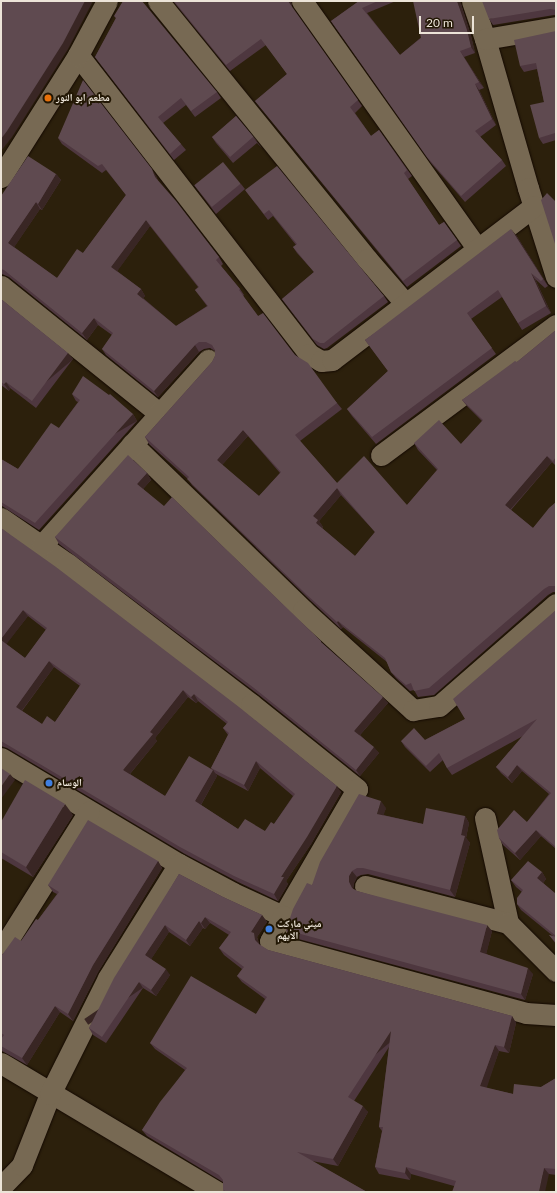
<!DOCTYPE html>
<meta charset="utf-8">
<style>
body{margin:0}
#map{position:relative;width:557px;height:1193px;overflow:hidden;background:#2c200c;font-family:Lato,"Noto Naskh Arabic",sans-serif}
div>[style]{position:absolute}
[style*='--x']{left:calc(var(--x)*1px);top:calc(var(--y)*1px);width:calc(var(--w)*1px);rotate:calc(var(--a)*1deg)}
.roads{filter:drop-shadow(0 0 1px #140900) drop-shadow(0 0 1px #140900)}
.minor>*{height:21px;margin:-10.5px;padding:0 10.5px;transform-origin:10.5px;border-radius:10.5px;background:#776953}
.wall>*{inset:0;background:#4e373f}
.shaded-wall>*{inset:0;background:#392624;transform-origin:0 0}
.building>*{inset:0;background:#5f4a50;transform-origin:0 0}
.dots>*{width:11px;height:11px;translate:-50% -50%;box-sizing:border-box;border:2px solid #221704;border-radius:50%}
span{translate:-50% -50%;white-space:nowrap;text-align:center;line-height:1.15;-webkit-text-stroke:4px #221704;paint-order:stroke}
.poi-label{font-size:10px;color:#ece4d8;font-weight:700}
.left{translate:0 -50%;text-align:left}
.frame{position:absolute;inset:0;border:2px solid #ece4d8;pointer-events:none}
.scale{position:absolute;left:419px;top:16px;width:55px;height:18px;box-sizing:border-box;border:2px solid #ece4d8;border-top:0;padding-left:5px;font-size:12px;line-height:14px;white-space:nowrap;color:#ece4d8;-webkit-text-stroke:3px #221704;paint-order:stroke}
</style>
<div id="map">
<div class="roads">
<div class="minor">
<i style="--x:158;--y:1;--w:332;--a:51"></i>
<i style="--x:367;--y:259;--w:58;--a:49.2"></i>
<i style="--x:302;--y:1;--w:303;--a:54.7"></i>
<i style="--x:472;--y:1;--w:40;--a:71.1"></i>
<i style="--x:485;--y:39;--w:155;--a:73.9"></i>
<i style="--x:528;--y:188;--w:93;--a:72.5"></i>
<i style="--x:485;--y:39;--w:72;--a:-9.6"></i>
<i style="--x:78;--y:55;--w:378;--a:52.3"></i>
<i style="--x:309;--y:354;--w:14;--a:30"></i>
<i style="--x:321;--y:361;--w:11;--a:-5"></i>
<i style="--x:332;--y:360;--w:254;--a:-37.3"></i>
<i style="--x:1;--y:177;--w:144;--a:-57.7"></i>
<i style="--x:78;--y:55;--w:61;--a:-61.8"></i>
<i style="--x:1;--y:286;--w:203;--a:38.8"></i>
<i style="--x:132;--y:444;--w:238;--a:44.1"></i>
<i style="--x:303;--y:610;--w:149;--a:42.3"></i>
<i style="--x:413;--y:710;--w:26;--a:-9"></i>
<i style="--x:439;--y:706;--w:155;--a:-41.1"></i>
<i style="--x:381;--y:455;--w:218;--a:-36.6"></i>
<i style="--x:1;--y:518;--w:81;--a:34.5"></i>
<i style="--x:68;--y:564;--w:230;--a:37.4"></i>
<i style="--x:251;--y:704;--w:136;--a:38.7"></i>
<i style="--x:357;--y:789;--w:147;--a:120.2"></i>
<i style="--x:42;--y:545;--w:249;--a:-48.1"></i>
<i style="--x:1;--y:758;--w:207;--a:30.8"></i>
<i style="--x:179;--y:864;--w:61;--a:28.2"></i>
<i style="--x:233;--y:893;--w:55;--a:24.7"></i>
<i style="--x:283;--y:916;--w:28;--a:117"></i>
<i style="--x:270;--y:941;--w:7;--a:34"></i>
<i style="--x:276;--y:945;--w:259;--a:15.2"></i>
<i style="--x:526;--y:1013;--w:30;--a:4"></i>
<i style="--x:485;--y:818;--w:107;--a:77.6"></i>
<i style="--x:365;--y:886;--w:148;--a:14.5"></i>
<i style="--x:508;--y:923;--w:68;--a:45"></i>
<i style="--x:1;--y:951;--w:165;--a:-57.8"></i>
<i style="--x:1;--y:1063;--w:252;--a:30.8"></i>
<i style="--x:1;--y:1187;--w:30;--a:-46"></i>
<i style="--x:22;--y:1165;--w:76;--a:-68.5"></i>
<i style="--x:50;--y:1094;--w:130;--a:-63.4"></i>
<i style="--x:108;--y:978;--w:134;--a:-58.1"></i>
</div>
</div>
<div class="wall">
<i style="clip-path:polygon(173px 1px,291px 1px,292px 8px,362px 106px,355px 113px,371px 136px,379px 130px,412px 176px,408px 179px,439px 225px,444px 222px,461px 246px,407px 287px,260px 107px,255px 101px,287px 74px,266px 45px,230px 71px)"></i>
<i style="clip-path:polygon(359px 1px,396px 1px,367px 13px,400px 55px,461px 4px,471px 36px,475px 53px,464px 57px,484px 88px,479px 90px,496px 125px,480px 137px,502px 160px,506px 166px,465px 202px,431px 163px,331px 21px)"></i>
<i style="clip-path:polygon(556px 1px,556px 15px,554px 15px,493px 25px,489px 19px)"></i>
<i style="clip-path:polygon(114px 16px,217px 92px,221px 98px,195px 117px,186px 105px,163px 123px,181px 144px,186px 150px,174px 160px,95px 57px,116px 18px)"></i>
<i style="clip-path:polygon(556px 31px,556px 140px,543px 144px,539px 138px,544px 102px,537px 69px,524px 72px,520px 66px)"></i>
<i style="clip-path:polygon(236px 116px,262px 148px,257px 143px,233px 163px,216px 143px,212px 137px)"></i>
<i style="clip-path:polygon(evenodd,58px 138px,156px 176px,158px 181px,219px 257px,223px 264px,221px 266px,240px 289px,244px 295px,243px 296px,258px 316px,295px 355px,337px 403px,342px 409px,300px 441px,337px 483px,407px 505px,437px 470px,418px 450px,414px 443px,461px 444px,482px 421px,467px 406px,462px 400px,517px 362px,556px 330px,556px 466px,552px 462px,511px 510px,533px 528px,556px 502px,556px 592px,553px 592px,548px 595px,434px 695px,418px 697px,414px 690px,410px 691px,396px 678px,391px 672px,387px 662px,343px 627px,341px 629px,311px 601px,192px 485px,188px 479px,149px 444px,145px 437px,212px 362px,215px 356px,215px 351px,210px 348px,204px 349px,199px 352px,158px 397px,106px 355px,102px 349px,112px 335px,98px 325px,87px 340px,9px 277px,2px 274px,1px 274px,1px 196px,56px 174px,61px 180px,42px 210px,40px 209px,14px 247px,57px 278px,83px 253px,126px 195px,106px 170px,102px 173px,62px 144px,58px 138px,150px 226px,198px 287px,195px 290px,207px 306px,176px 326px,143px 298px,145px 296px,141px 289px,117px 271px,150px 226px,58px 138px,248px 436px,280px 473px,259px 496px,222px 465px,248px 436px,58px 138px,341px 495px,375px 532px,355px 556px,322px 528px,323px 527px,319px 521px,341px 495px)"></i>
<i style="clip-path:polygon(241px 184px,245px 189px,216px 214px,195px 186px)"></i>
<i style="clip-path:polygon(245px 190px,384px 296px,388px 302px,327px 348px,324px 349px,317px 345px,282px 299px,314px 272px,297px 253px,293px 247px,296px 245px,273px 216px,268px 220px)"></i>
<i style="clip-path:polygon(516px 235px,548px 286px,545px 288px,535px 279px,551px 313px,522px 330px,502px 297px,471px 319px,496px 354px,376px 444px,352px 416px,347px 409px,388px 371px,365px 340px)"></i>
<i style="clip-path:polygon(1px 299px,73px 359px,36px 408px,10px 388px,9px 391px,1px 385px)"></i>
<i style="clip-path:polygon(72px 394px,133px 414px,137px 421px,39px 530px,2px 506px,1px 506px,1px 459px,18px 469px,59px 428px,78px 402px,76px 401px)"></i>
<i style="clip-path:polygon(147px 473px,151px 480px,143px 489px,325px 646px,388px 703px,360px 735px,379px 753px,360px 776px,259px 695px,59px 544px,55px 537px)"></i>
<i style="clip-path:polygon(evenodd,1px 528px,341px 792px,311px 844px,286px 881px,288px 884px,278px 901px,238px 882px,185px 854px,7px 748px,1px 746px,1px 528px,28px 616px,46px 630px,25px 658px,6px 644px,28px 616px,1px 528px,54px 667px,80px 686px,55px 722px,42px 724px,22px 711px,54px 667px,1px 528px,188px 697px,196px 703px,198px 701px,227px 724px,223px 728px,228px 735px,211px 768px,216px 774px,248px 791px,260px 768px,293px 796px,274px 824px,265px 831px,238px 829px,201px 805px,217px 776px,213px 770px,165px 796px,130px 774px,157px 741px,155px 738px,188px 697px)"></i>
<i style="clip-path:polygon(556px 610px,556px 849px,541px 836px,520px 860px,503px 845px,499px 838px,527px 822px,549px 794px,522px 771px,512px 783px,501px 773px,496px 767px,523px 736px,452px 775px,447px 768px,443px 760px,430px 772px,405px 747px,401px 741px,425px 740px,465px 719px)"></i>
<i style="clip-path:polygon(386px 808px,383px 815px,423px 824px,465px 816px,469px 823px,466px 838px,470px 843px,455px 897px,368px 874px,361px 875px,357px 877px,354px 883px,353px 889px,357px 891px,492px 931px,486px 954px,533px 974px,525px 1000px,291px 937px,286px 930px,312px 885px)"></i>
<i style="clip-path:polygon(73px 815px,33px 877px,1px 858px,1px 822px)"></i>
<i style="clip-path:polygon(158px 861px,162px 868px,98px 972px,73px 1021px,60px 1012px,27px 1065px,2px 1051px,1px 1049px,1px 1039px,2px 1037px,1px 1037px,1px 955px,21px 941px,38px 920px,57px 894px,53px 892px,48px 885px)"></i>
<i style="clip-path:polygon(542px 872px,546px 879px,543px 883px,556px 894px,556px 944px,549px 935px,553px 936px,521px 910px,517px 904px,522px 892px,516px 887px,511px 880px)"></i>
<i style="clip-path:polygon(179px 874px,223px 897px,262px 915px,267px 922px,257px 937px,258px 940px,259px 945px,268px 950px,512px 1016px,516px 1023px,509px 1053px,499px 1051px,486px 1088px,513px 1094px,541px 1087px,556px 1078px,556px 1175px,549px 1174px,454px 1186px,411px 1174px,410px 1180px,379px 1174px,375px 1167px,382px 1131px,379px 1127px,389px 1047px,354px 1101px,368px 1112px,338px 1166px,312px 1161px,367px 1192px,225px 1192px,223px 1190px,223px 1182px,147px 1136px,142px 1130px,185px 1070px,155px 1049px,150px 1043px,256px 1014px,265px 999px,242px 982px,237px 976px,242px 969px,224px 955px,219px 948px,229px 935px,210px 923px,205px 929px,203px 928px,190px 946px,169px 932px,151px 959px,170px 975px,156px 996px,143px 988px,106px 1043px,93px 1035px,89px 1028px)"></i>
</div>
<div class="shaded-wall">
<i style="clip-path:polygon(85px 1px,93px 1px,68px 49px,12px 137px,1px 151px,1px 139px)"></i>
<i style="clip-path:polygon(288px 1px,291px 1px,292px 8px,288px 2px)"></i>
<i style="clip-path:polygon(457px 1px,460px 1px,461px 4px,471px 36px,475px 53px,471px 47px)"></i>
<i style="clip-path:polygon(460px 51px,464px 57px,484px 88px,479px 82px)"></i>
<i style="clip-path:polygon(475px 84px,479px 90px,496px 125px,492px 119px)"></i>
<i style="clip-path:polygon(152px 169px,156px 176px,159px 183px,155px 177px)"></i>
<i style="clip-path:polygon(56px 174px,61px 180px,42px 210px,38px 204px)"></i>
<i style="clip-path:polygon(36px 202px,40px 209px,13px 249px,8px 243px)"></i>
<i style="clip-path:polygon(146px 220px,150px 226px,116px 273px,111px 267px)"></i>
<i style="clip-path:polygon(511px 229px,516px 235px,548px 286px,543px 279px)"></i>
<i style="clip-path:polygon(531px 273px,535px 279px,551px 313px,546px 306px)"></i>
<i style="clip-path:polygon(141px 289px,145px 296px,142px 300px,137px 294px)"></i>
<i style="clip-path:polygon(94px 318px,98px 325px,87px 340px,82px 333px)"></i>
<i style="clip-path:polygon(195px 345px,199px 352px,158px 397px,154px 391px)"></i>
<i style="left:68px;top:353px;width:8px;height:60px;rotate:50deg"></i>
<i style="clip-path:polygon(6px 382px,10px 388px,9px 391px,4px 384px)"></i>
<i style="left:133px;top:414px;width:8px;height:147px;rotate:60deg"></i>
<i style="clip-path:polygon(243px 430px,248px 436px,221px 466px,217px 460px)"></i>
<i style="clip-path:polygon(547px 456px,552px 462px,509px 511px,505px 505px)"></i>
<i style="clip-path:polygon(147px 473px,151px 480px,142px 490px,137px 484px)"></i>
<i style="clip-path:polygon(337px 488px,341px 495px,319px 521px,323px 527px,320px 529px,316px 523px,313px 516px)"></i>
<i style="clip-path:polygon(23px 610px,28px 616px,5px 646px,1px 640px,1px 639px)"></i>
<i style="clip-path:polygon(338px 621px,343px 627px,341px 629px,337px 622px)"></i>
<i style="clip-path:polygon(49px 661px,54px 667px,20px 713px,16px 707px)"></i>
<i style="clip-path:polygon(183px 690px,188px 697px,155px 738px,157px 741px,128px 776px,123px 770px,150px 732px)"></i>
<i style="clip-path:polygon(194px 694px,198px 701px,196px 703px,191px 697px)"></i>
<i style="clip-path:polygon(383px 697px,388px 703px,358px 737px,354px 731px)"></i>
<i style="clip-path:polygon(374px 747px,379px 753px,360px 776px,356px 770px)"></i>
<i style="clip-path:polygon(256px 761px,260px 768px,248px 791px,244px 785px)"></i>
<i style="clip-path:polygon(517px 765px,522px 771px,512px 783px,508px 777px)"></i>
<i style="clip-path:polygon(213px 770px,217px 776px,199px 808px,195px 801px)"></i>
<i style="clip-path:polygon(10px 774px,15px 780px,1px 799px,1px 787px)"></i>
<i style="clip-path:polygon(337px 786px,341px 792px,311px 844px,286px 881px,288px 884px,278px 901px,274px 894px,281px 877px)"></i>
<i style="clip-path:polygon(381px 801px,386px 808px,382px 820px,377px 814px)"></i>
<i style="clip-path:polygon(65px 804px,73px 815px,33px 877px,26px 867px)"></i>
<i style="clip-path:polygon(465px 816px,469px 823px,466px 838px,470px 843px,455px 897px,450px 890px)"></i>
<i style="clip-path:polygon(536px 830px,541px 836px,520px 860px,515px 853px)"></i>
<i style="clip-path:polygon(158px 861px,162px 868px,98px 972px,73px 1021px,68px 1014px,93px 965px)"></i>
<i style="clip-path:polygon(352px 871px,357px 877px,354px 883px,353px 889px,352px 888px,349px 882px,349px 876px)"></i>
<i style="clip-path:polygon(542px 872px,546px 879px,542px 884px,537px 878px)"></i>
<i style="clip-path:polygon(262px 915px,267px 922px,257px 937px,258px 940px,259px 946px,255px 940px,251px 932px)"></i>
<i style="clip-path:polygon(205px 917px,210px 923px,205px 929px,201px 923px)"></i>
<i style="clip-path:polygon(199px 921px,203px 928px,190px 946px,186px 940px)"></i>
<i style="clip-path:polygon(165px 925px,169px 932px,150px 961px,145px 955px)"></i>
<i style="clip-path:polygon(487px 925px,492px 931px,485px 959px,480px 952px)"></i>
<i style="clip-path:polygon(528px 968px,533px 974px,525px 1000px,521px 994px)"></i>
<i style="clip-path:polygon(166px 969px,170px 975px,156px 996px,151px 990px)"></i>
<i style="left:139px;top:982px;width:7px;height:66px;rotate:56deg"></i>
<i style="clip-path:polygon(55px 1006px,60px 1012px,27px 1065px,22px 1058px)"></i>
<i style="clip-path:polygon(512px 1016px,516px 1023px,509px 1053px,504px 1047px)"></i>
<i style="left:391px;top:1031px;width:8px;height:79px;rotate:50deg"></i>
<i style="clip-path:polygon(495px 1045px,499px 1051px,485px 1093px,480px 1086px)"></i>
<i style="clip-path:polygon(363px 1106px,368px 1112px,338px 1166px,333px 1159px)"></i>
<i style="clip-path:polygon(406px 1167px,411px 1174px,410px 1180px,405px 1173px)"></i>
<i style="clip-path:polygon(544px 1168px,549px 1174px,545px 1192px,539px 1192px)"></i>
</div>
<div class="building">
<i style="clip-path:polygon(1px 1px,85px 1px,63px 43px,7px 131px,1px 139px)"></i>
<i style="clip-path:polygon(123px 1px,142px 1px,217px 92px,191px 111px,181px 98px,158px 117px,181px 144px,170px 154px,95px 57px,116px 18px,114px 16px)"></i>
<i style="clip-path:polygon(174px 1px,288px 1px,358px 100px,350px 107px,371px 136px,379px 130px,407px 170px,404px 173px,439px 225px,444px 222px,457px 240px,403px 281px,255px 101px,287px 74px,261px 39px,226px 65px)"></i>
<i style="clip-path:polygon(359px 1px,378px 1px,362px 8px,400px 55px,421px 38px,413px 1px,457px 1px,467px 30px,471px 47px,460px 51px,479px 82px,475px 84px,492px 119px,475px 131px,502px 160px,461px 196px,427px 157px,331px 21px)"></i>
<i style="clip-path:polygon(482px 1px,556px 1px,556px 10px,550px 9px,489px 19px)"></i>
<i style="clip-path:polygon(556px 31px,556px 139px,555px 133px,539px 138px,530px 105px,544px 102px,536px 63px,520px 66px,514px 40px)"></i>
<i style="clip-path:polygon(evenodd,83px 80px,152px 169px,155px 177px,176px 201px,219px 257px,216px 260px,240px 289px,239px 290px,258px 316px,263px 313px,295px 355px,308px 363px,337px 403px,295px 435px,337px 483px,364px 456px,407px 505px,438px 469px,414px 443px,439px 420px,461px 444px,483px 420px,462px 400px,515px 361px,517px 362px,556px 330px,556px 457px,553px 461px,547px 456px,505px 505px,533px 528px,549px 508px,556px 502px,556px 587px,555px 586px,549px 586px,544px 589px,429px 688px,414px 691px,411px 683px,406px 685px,391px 672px,385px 658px,338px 621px,337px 622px,307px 595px,187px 479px,189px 477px,145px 437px,212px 362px,215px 356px,215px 350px,212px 345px,206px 342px,199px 342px,195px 345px,154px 391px,102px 349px,113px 333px,94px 318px,82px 333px,4px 270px,1px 269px,1px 196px,28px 156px,56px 174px,38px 204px,36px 202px,8px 243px,57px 278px,77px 249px,83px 253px,126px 195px,102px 164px,98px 166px,58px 138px,83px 80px,146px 220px,199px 287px,195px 290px,208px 306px,176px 326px,137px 294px,141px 289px,111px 267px,146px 220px,83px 80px,243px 430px,281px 472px,259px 496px,217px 460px,243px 430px,83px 80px,337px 488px,375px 532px,355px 556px,316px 523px,318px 520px,313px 516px,337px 488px)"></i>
<i style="clip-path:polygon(236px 116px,258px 142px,253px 137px,230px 157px,212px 137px)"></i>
<i style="left:223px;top:162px;width:28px;height:37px;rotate:51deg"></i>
<i style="clip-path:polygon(277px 166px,384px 296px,324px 343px,320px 343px,313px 339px,282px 299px,314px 272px,293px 247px,297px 244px,269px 210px,264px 214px,245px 190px)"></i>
<i style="clip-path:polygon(547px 193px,556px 202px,556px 247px,541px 200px)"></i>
<i style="clip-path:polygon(511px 229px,543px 279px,541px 281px,531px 273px,546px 306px,518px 323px,498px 290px,467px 313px,492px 348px,372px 437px,347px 409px,388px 371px,365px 340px)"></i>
<i style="clip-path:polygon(1px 299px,68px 353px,32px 401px,6px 382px,4px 384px,1px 382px)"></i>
<i style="clip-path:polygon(83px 376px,109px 395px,110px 394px,133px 414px,35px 523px,1px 502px,1px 459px,18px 469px,51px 423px,59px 428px,80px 400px,72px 394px)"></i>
<i style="clip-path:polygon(128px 455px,147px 473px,137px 484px,164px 506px,172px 497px,321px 641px,321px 642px,383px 697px,354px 731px,374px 747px,356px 770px,254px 688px,55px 537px)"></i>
<i style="clip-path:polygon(evenodd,1px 528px,56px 567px,239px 707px,337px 786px,307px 837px,281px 877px,284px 877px,274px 894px,234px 876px,180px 847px,1px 741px,1px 640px,25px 658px,47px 628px,23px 610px,1px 639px,1px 528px,49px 661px,81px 684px,55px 722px,47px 716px,42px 724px,16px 707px,49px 661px,1px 528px,183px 690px,191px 697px,194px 694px,228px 722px,223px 728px,229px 733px,211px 768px,244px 785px,256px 761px,295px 794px,274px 824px,271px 822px,265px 831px,245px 819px,238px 829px,195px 801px,213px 770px,189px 756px,165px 796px,123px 770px,153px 734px,150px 732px,183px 690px)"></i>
<i style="clip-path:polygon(556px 610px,556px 847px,536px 830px,515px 853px,499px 838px,497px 830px,514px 810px,527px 822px,551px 793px,517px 765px,508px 777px,496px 767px,537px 719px,447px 768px,439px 753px,426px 766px,401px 741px,414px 728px,425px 740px,465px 719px,453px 699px)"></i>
<i style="clip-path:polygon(1px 768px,10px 774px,1px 787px)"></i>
<i style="clip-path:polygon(25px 780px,65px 804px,26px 867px,1px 852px,1px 822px)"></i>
<i style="clip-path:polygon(359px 794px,381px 801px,377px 814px,423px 824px,426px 808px,465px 816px,461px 835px,465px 836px,450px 890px,363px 868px,357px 868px,352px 871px,349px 876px,349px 882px,352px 888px,357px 891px,487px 925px,480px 952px,528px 968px,521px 994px,286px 930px,293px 909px,307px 883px,312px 885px,320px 862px)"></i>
<i style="clip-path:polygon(88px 820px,158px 861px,93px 965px,68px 1014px,55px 1006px,22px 1058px,1px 1046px,1px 1039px,4px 1035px,1px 1033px,1px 955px,2px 955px,15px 937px,21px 941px,36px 919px,38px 920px,59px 892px,48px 885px)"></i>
<i style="clip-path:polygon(528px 861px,542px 872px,537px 878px,556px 894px,556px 936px,517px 904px,517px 898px,523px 890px,511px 880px)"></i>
<i style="clip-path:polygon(179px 874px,223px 897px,262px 915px,251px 932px,254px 933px,255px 940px,259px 944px,268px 950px,512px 1016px,504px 1047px,495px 1045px,480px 1086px,513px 1094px,514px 1084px,541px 1087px,556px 1078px,556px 1169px,544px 1168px,539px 1192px,452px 1192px,456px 1181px,406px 1167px,405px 1173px,375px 1167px,383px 1127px,379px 1127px,391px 1031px,348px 1097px,363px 1106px,333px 1159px,297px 1152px,367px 1192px,227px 1192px,223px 1190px,223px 1180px,219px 1175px,142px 1130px,160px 1102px,187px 1068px,150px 1043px,191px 976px,256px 1014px,267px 997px,237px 976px,244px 967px,219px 948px,231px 932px,205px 917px,201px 923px,199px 921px,186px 940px,165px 925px,145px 955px,166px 969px,151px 990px,139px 982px,102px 1037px,89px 1028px,114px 978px)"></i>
<i style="clip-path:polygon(549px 935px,556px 937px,556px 943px)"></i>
</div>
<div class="dots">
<i style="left:48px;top:98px;background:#e8710a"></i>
<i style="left:49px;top:783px;background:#3f7fe0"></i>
<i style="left:269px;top:929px;background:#3f7fe0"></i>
</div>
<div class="poi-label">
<span class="left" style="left:56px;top:98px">مطعم ابو النور</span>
<span class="left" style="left:57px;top:783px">الوسام</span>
<span class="left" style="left:277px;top:929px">ميني ماركت<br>الأيهم</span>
</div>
<div class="frame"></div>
<div class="scale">20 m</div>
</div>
